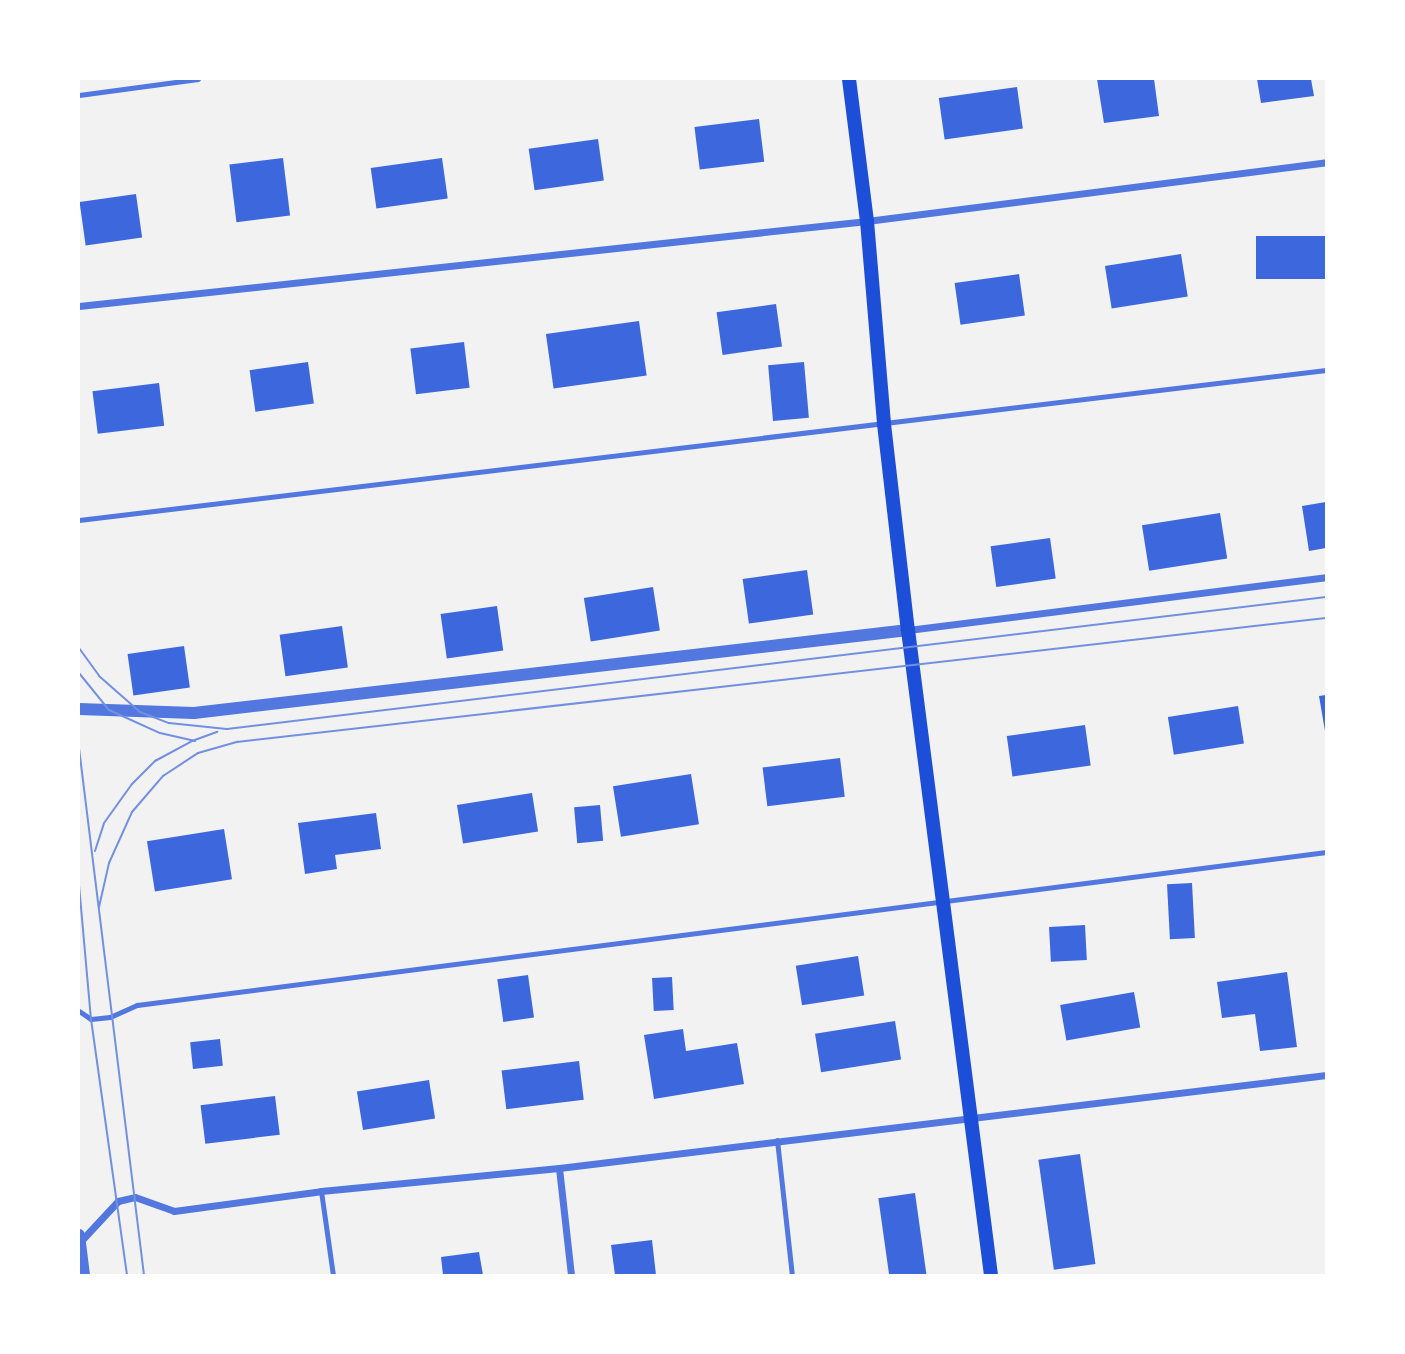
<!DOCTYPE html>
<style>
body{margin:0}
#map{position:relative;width:1405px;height:1354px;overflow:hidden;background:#f2f2f2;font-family:"Open Sans",sans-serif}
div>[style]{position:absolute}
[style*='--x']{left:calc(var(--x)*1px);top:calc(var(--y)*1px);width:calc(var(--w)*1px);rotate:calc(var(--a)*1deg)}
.building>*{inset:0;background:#3d67dc;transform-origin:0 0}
.service>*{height:5px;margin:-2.5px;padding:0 2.5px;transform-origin:2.5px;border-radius:2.5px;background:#5277de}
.minor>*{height:7px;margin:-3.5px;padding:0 3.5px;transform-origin:3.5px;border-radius:3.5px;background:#5277de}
.tertiary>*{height:12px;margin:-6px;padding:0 6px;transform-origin:6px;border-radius:6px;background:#5277de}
.secondary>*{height:14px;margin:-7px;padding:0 7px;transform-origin:7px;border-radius:7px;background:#1d4ed8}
.tram>*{height:2px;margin:-1px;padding:0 1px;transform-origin:1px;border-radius:1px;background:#7290e2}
span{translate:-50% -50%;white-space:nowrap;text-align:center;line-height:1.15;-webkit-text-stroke:5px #fff;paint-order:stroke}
.frame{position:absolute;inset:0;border:80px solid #fff;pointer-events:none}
</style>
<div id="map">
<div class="building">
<i style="clip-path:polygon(1097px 79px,1154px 79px,1159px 116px,1104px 123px)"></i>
<i style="clip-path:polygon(1257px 79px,1311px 79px,1314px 96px,1261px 103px)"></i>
<i style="left:1017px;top:87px;width:42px;height:79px;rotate:82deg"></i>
<i style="left:759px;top:119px;width:43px;height:65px;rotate:83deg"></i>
<i style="left:598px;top:139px;width:42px;height:70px;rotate:82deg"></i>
<i style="left:283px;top:158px;width:58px;height:54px;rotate:83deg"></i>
<i style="left:442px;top:158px;width:41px;height:72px;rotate:82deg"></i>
<i style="left:136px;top:194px;width:44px;height:57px;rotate:82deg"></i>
<i style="left:1326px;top:236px;width:43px;height:70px;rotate:90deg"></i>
<i style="left:1181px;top:254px;width:43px;height:77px;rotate:81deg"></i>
<i style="left:1019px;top:274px;width:42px;height:65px;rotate:82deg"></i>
<i style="left:776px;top:304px;width:43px;height:60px;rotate:82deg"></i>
<i style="left:639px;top:321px;width:55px;height:94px;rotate:82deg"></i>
<i style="left:464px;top:342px;width:46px;height:54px;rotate:83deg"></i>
<i style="left:308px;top:362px;width:42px;height:59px;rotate:82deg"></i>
<i style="left:804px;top:362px;width:56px;height:36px;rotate:85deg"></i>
<i style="left:159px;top:383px;width:43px;height:67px;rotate:83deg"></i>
<i style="clip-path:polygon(1326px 502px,1326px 548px,1309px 551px,1302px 506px)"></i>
<i style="left:1220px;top:513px;width:46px;height:79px;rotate:81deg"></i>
<i style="left:1050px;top:538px;width:41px;height:60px;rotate:82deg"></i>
<i style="left:807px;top:570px;width:45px;height:65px;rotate:82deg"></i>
<i style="left:653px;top:587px;width:44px;height:70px;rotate:81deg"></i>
<i style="left:497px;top:606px;width:45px;height:57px;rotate:82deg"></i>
<i style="left:342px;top:626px;width:42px;height:63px;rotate:82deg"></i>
<i style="left:184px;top:646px;width:42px;height:57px;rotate:82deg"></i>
<i style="clip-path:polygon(1326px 695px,1326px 731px,1325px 731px,1319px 696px)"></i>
<i style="left:1238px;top:706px;width:38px;height:71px;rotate:81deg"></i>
<i style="left:1085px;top:725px;width:41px;height:79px;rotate:82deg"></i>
<i style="left:840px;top:758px;width:39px;height:78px;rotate:83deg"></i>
<i style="left:691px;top:774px;width:51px;height:79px;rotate:81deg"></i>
<i style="left:532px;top:793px;width:39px;height:76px;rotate:81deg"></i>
<i style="left:600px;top:805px;width:36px;height:26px;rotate:85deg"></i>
<i style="clip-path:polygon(376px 813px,381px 849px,335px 855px,337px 869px,305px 874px,298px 823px)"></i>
<i style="left:224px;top:829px;width:51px;height:78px;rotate:81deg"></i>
<i style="left:1192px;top:883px;width:55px;height:25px;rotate:87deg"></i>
<i style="left:1085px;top:925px;width:35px;height:36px;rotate:87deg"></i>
<i style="left:858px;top:956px;width:40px;height:63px;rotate:81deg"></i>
<i style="clip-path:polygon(1287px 972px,1297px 1047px,1260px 1051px,1255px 1014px,1222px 1018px,1217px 982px)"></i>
<i style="left:528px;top:975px;width:43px;height:31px;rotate:82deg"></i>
<i style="left:672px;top:977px;width:33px;height:20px;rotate:87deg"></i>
<i style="left:1134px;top:992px;width:36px;height:75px;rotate:80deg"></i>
<i style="left:895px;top:1021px;width:39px;height:81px;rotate:81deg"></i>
<i style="clip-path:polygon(683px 1029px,686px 1051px,737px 1043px,744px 1084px,654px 1099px,644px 1035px)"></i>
<i style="left:220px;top:1039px;width:27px;height:30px;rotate:84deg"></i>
<i style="left:579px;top:1061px;width:39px;height:78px;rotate:83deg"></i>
<i style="left:429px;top:1080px;width:39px;height:73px;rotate:81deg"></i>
<i style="left:275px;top:1096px;width:39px;height:75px;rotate:83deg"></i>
<i style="left:1080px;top:1154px;width:111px;height:42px;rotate:82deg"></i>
<i style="left:915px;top:1193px;width:83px;height:37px;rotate:82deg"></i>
<i style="clip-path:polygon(652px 1240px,656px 1275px,615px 1275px,611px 1245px)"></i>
<i style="clip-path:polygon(479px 1252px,483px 1275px,443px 1275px,441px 1257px)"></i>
</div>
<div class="service">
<i style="--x:79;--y:95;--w:120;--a:-7.7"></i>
<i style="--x:79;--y:520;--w:1256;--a:-6.86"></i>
<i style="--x:79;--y:1011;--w:14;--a:34"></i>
<i style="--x:91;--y:1019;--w:19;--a:-6"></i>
<i style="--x:110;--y:1017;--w:30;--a:-24"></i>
<i style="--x:137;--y:1005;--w:1199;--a:-7.33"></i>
<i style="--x:777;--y:1140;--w:136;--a:83.7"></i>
<i style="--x:321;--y:1191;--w:85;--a:81.9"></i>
</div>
<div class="minor">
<i style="--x:79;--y:306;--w:793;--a:-6.16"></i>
<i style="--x:867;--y:221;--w:463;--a:-7.3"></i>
<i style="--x:908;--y:630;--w:421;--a:-7.2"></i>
<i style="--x:559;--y:1168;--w:108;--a:83.6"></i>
<i style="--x:79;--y:1243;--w:57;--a:-47.1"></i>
<i style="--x:118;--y:1201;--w:17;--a:-13"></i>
<i style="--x:135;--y:1197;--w:41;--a:19.7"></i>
<i style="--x:174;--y:1211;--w:148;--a:-7.7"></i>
<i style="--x:321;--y:1191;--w:239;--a:-5.5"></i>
<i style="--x:559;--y:1168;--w:773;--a:-6.91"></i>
</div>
<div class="tertiary">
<i style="--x:79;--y:709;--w:115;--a:2"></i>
<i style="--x:194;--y:713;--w:719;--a:-6.63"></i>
<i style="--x:79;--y:1235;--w:40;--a:82.9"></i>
</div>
<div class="secondary">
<i style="--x:849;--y:79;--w:143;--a:82.8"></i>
<i style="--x:867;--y:221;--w:204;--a:85.2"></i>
<i style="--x:884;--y:424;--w:207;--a:83.4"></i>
<i style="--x:908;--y:630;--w:650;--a:82.67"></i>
</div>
<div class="tram">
<i style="--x:79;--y:648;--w:34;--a:54"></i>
<i style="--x:99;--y:676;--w:55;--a:41.3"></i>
<i style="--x:140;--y:712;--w:31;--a:21"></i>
<i style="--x:169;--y:723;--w:58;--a:5.9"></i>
<i style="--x:227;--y:729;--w:1107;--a:-6.85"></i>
<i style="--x:79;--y:673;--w:48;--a:51"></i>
<i style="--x:109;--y:710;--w:56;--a:24.3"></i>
<i style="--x:160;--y:733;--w:36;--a:13"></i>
<i style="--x:79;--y:748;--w:531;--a:82.97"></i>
<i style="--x:95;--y:851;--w:29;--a:-72"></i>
<i style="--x:104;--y:823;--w:48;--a:-54.3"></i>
<i style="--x:132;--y:784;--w:33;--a:-45"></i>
<i style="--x:155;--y:761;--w:42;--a:-28.4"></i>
<i style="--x:192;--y:741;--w:27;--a:-20"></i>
<i style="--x:79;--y:885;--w:135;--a:84.9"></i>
<i style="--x:91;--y:1019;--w:259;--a:82"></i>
<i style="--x:99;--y:907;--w:45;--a:-77.2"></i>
<i style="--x:109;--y:863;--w:56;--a:-65.7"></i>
<i style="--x:132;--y:812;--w:48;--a:-49.3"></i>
<i style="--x:163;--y:776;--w:42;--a:-33.3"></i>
<i style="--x:198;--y:753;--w:41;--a:-15.8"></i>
<i style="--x:237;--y:742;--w:1096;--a:-6.5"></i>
</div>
<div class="frame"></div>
</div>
